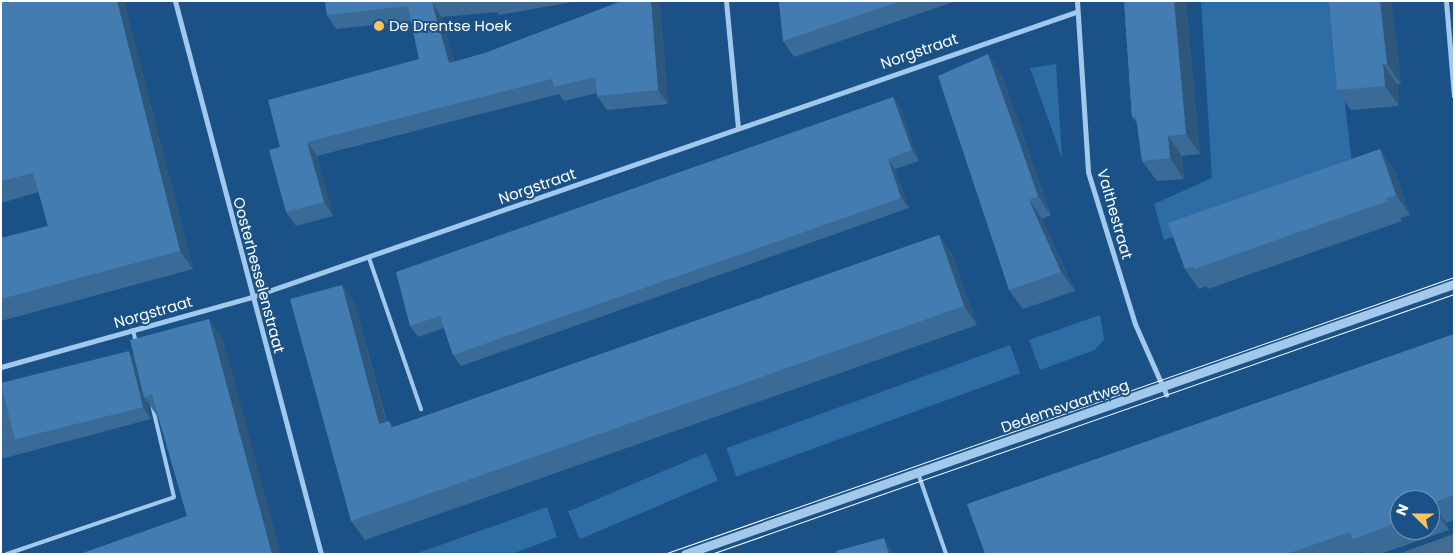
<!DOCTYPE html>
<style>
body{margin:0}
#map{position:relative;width:1455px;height:555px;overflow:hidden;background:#1a5287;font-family:Poppins,sans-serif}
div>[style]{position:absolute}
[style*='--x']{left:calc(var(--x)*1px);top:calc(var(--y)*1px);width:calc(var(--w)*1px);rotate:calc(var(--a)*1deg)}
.green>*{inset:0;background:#2d6ca5;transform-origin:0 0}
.water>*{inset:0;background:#436c92}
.service>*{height:4px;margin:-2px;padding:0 2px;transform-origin:2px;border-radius:2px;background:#a2c9ec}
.minor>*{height:5px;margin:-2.5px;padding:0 2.5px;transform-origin:2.5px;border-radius:2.5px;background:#a2c9ec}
.tertiary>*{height:9px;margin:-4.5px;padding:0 4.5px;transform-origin:4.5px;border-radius:4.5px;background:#a2c9ec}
.tram>*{height:1px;margin:-0.5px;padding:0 0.5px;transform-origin:0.5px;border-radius:0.5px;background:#fff}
.wall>*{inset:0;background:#3a6b97}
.shaded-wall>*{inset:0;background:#2f577b}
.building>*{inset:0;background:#437cb0;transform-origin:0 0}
.dots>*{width:14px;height:14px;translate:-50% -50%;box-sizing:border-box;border:2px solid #1a5287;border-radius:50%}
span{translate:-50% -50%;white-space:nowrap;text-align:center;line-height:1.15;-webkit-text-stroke:4px #1a5287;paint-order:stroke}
.poi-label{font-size:15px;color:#fff}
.left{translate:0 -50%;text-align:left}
.street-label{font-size:15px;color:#fff}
.frame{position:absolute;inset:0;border:2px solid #fff;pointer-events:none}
.north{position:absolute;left:1390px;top:490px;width:50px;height:50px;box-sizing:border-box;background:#1a5287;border:1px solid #7697b7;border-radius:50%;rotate:292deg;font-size:14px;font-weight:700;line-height:20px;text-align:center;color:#fff}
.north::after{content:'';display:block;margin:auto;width:18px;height:22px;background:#fec45e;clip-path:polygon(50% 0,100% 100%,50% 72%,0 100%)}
</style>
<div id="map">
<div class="green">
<i style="clip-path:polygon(1201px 1px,1333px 1px,1353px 172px,1164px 240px,1154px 204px,1212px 178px)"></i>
<i style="clip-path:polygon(1056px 64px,1062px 158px,1030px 68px)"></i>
<i style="clip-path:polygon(1100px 315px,1104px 339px,1095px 350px,1040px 370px,1029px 340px)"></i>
<i style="left:1010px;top:345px;width:30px;height:302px;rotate:70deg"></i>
<i style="left:706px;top:453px;width:30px;height:150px;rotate:67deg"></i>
<i style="clip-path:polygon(547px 507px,557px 537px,512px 554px,415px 554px)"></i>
</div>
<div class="water">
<i style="clip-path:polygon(1454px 534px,1454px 554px,1398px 554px)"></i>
</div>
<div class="service">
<i style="--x:369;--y:258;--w:160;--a:71"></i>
<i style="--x:133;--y:330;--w:13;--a:77"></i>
<i style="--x:918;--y:473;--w:86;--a:70.9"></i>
<i style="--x:7;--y:554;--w:176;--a:-18.8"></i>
<i style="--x:174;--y:497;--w:95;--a:-103.4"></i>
</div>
<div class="minor">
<i style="--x:175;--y:1;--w:572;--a:75.21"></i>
<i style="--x:726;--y:1;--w:128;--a:84.6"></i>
<i style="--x:1077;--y:1;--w:171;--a:86.3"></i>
<i style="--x:1088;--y:172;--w:159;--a:72.8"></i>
<i style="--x:1135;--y:324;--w:77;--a:66.1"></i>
<i style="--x:1446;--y:1;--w:95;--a:85.2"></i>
<i style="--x:1;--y:367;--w:260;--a:-15.6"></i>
<i style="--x:251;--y:297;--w:873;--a:-19.06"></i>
</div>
<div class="tertiary">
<i style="--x:685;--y:554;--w:815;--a:-19.35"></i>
</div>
<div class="tram">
<i style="--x:664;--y:554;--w:837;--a:-19.32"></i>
<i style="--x:711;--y:554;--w:787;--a:-19.29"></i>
</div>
<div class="wall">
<i style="clip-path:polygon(1px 1px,124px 1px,193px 269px,1px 321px,1px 231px,3px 238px,48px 226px,39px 192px,1px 203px)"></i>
<i style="clip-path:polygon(325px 1px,578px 1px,499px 15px,497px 12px,442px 17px,454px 62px,485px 53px,622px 1px,657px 1px,660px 5px,668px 104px,607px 110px,597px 96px,597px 93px,564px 101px,559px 94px,317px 156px,333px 216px,296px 226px,286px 212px,280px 147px,419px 59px,411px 21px,336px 29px,327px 15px)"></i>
<i style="clip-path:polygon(779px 1px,956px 1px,794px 57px,783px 41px)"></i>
<i style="clip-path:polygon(1124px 1px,1186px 1px,1200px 154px,1182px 156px,1184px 179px,1157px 181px,1142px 161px,1137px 123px,1132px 117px)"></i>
<i style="clip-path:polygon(1329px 1px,1391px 1px,1401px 84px,1397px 84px,1399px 106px,1351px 110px,1337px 90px)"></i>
<i style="clip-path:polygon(1001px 73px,1051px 215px,1042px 219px,1075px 291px,1023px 309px,1009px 290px)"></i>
<i style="clip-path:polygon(893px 97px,901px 108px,919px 161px,895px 169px,909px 208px,461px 366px,453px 355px,444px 328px,418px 337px,410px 326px)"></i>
<i style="clip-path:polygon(1380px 149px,1394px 169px,1410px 215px,1400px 218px,1402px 221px,1208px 289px,1206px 286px,1199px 289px,1185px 269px)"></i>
<i style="clip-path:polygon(939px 235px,952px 254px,977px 325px,365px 540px,351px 521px,342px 285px,355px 304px,387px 422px,389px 421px,393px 427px)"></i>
<i style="clip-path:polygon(evenodd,1454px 334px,1454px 520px,1446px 523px,1449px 530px,1380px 554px,1364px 554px,1362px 552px,1357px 554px,985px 554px,1454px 334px,1400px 500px,1430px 500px,1430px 530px,1400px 530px,1400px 500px)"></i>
<i style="clip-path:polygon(223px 339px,187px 516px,158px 417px,146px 400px,151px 419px,1px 459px,1px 385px,135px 359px)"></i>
</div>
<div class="shaded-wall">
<i style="clip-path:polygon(117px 1px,124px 1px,193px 269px,180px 251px)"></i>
<i style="clip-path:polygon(651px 1px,657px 1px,660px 5px,668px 104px,658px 90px)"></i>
<i style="clip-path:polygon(1174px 1px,1186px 1px,1200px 154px,1186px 134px)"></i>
<i style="clip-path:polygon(1380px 1px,1391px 1px,1401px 84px,1387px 64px)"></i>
<i style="clip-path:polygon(432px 3px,442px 17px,458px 77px,449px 63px)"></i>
<i style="clip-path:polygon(988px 54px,1001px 73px,1051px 215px,1038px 196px)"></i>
<i style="clip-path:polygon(1383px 64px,1397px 84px,1399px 106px,1385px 86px)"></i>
<i style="clip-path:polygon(893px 97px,901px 108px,919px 161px,912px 150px)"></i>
<i style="clip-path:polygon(1168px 136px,1182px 156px,1184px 179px,1170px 158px)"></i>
<i style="clip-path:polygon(307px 142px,317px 156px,333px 216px,324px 202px)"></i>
<i style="clip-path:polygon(1380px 149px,1394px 169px,1410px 215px,1396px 195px)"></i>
<i style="clip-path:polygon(888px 159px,895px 169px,909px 208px,901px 198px)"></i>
<i style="clip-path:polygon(1029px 200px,1042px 219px,1075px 291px,1061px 272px)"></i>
<i style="clip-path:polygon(939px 235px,952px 254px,977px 325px,964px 306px)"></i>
<i style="clip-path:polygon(342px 285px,355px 304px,392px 444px,379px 424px)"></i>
<i style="clip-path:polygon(209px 319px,223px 339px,281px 554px,272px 554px)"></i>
<i style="clip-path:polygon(129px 351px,137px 362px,144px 397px,146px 400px,151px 419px,143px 407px)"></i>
<i style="clip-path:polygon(1432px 503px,1446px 523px,1449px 530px,1435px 510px)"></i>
<i style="clip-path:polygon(884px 538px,894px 554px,889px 554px)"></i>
</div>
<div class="building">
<i style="clip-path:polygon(1px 1px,117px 1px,180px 251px,1px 299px,1px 238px,48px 226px,33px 173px,1px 181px)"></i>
<i style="clip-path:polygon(325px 1px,451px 1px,432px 3px,449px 63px,485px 53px,622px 1px,651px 1px,658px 90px,597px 96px,595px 77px,554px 87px,552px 79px,307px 142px,324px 202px,286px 212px,269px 150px,280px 147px,268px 100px,419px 59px,408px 6px,327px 15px)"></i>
<i style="clip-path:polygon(779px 1px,901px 1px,783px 41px)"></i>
<i style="clip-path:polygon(1124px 1px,1174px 1px,1186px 134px,1168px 136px,1170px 158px,1142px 161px,1136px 117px,1132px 117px)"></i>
<i style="clip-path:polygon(1329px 1px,1380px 1px,1387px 64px,1383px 64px,1385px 86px,1337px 90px)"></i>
<i style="clip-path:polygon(988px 54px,1038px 196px,1029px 200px,1061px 272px,1009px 290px,938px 76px)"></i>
<i style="clip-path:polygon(893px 97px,912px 150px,888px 159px,901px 198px,453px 355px,440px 316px,410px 326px,396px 272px)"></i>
<i style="clip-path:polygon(1380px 149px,1396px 195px,1386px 198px,1388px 201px,1194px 269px,1193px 266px,1185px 269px,1168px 223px)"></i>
<i style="clip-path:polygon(939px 235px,964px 306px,351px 521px,290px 299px,342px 285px,379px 424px,389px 421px,391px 428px)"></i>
<i style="clip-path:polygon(209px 319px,272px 554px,80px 554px,187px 516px,152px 394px,144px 397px,130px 340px)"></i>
<i style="clip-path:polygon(1454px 334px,1454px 495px,1432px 503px,1435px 510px,1430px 512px,1430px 500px,1400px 500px,1400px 522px,1353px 539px,1350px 532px,1287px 554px,985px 554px,967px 504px)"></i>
<i style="left:129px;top:351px;width:58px;height:132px;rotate:76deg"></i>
<i style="clip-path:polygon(884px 538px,889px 554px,837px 554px,836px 551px)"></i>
</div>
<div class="dots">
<i style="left:379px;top:26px;background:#fec45e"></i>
</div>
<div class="poi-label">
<span class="left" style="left:389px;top:26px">De Drentse Hoek</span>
</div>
<div class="street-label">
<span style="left:919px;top:51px;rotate:-19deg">Norgstraat</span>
<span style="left:537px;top:186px;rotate:-19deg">Norgstraat</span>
<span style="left:1115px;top:214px;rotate:74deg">Valthestraat</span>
<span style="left:259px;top:275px;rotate:75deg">Oosterhesselenstraat</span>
<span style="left:153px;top:312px;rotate:-16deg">Norgstraat</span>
<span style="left:1065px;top:406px;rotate:-19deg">Dedemsvaartweg</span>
</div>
<div class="frame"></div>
<div class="north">N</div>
</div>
